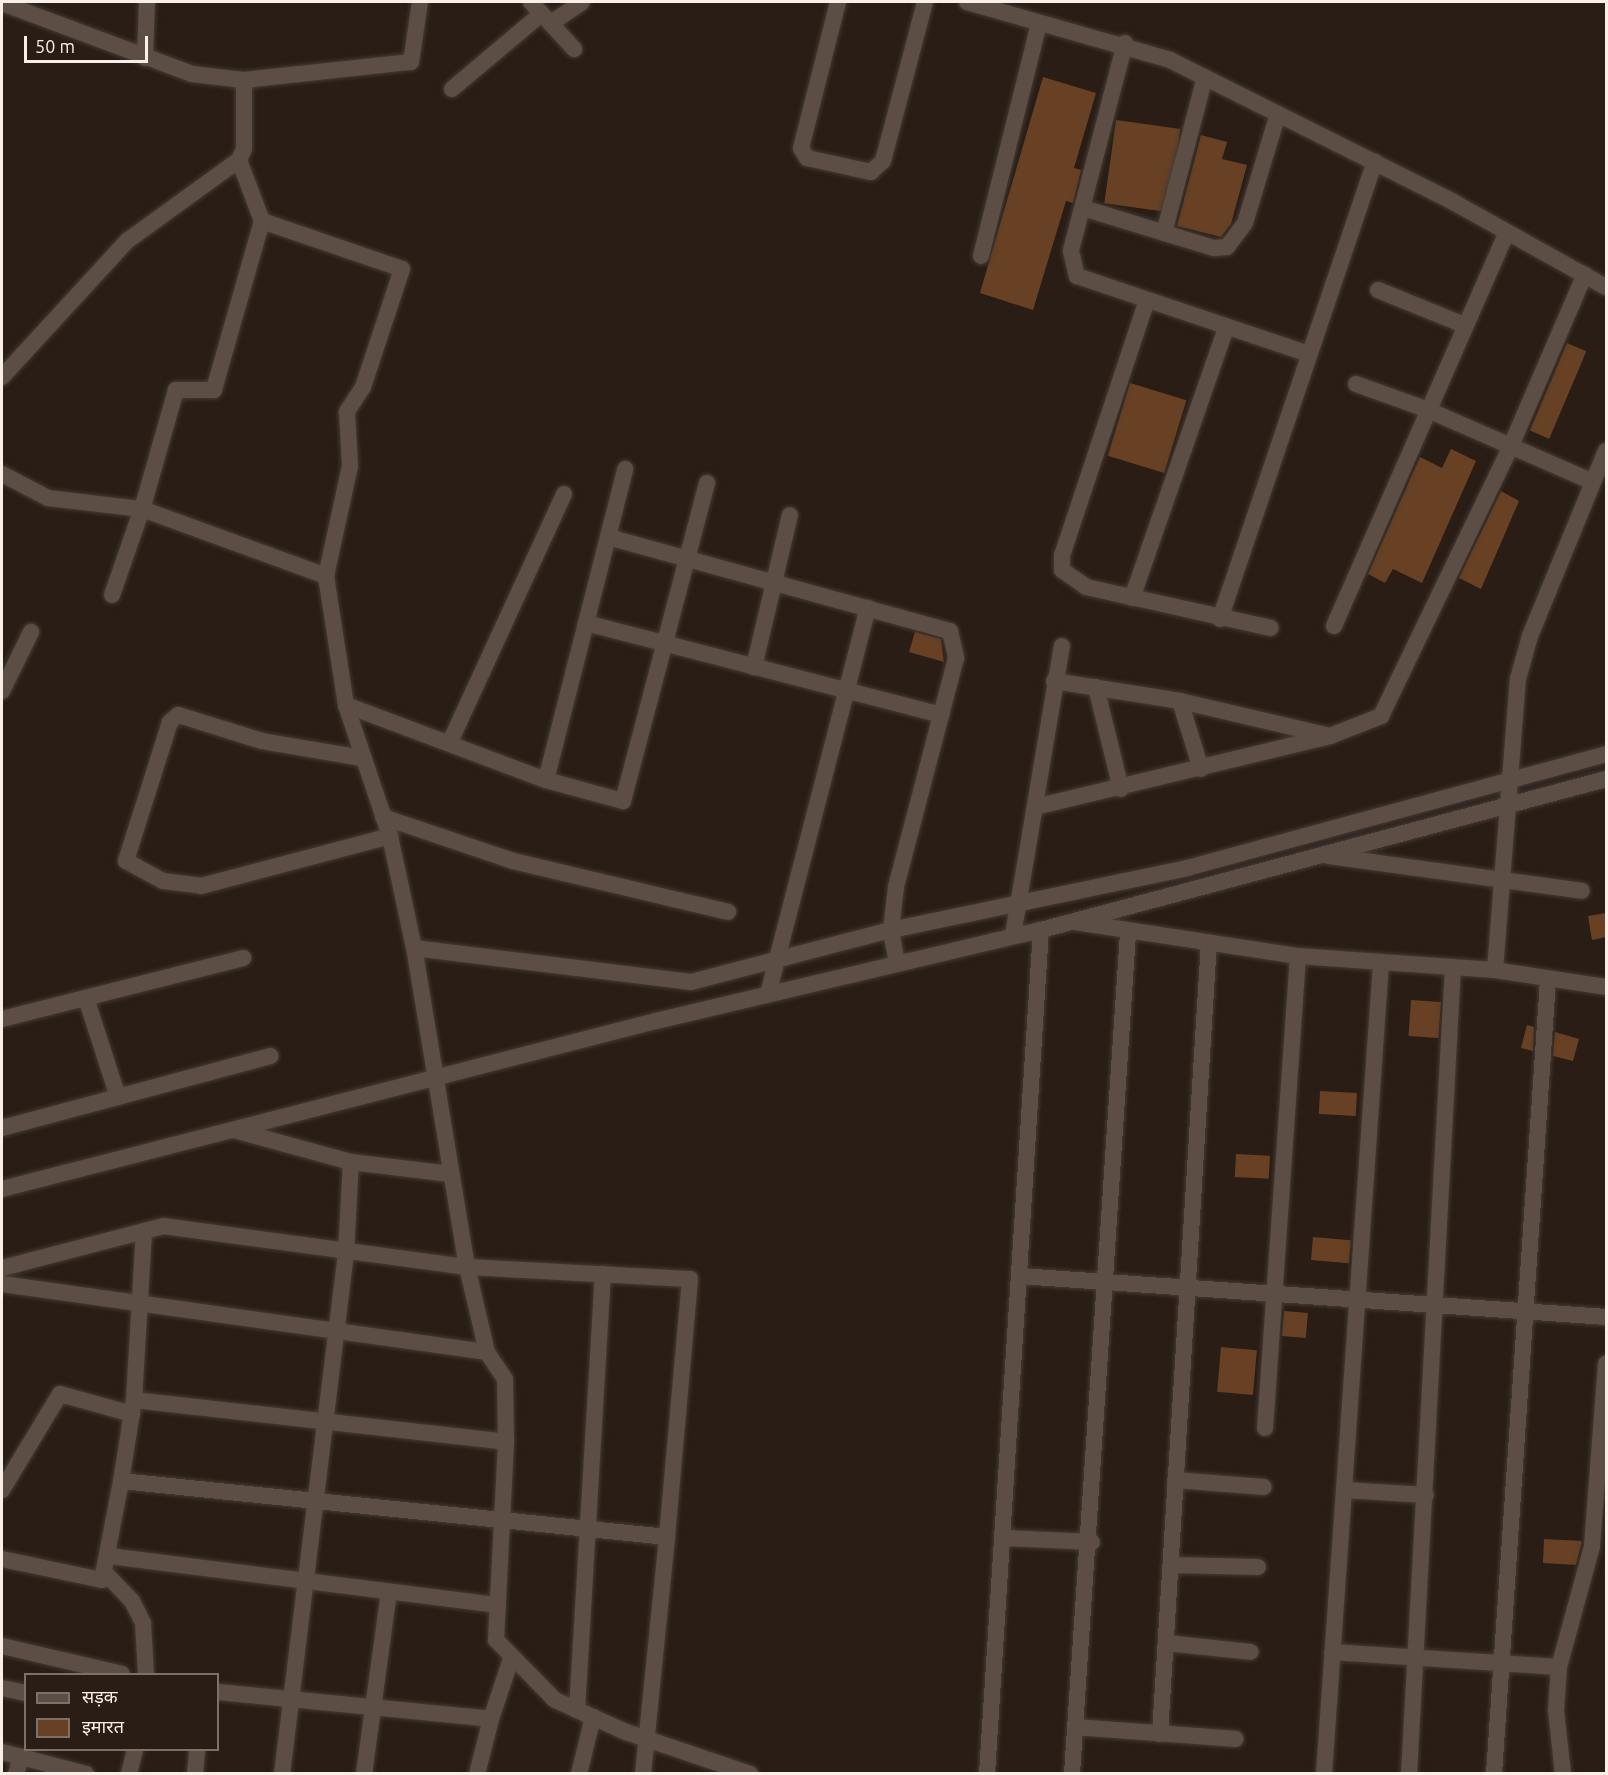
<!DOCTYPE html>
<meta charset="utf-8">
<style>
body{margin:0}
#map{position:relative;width:1608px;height:1775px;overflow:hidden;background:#291d15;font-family:Ubuntu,"Noto Sans Devanagari",sans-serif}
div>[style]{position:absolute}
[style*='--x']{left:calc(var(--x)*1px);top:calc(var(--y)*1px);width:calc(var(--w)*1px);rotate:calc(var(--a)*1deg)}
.building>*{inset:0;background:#684124;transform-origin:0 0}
.roads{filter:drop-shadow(0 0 2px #443a35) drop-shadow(0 0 2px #443a35)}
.street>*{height:16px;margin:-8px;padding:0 8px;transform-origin:8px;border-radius:8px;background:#5c4e44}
span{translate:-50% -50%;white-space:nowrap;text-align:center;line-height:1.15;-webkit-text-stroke:4.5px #291d15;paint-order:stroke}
.frame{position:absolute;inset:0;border:3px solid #f8efe9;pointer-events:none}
.legend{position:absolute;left:24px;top:1673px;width:195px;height:78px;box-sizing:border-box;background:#291d15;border:2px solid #7c716a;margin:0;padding:8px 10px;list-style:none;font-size:18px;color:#f8efe9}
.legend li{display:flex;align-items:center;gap:12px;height:30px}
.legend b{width:30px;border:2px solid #7c716a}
.scale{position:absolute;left:24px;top:36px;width:124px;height:27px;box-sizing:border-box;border:3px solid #f8efe9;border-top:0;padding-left:8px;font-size:18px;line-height:21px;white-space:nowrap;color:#f8efe9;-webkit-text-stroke:4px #291d15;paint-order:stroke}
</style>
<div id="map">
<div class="building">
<i style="clip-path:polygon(1043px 77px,1096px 93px,1074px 168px,1081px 170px,1073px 203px,1066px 201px,1033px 310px,980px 293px)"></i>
<i style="left:1116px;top:120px;width:65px;height:84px;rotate:8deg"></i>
<i style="clip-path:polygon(1201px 135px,1227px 142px,1222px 159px,1247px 165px,1231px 224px,1221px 237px,1177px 226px)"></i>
<i style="left:1567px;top:343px;width:21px;height:95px;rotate:23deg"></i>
<i style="left:1130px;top:383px;width:59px;height:76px;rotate:17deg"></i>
<i style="clip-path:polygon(1451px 449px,1476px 461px,1422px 583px,1393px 569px,1385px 583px,1368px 574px,1420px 457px,1442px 468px)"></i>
<i style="clip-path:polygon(1501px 491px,1519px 501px,1481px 589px,1459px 578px)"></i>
<i style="clip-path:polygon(915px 632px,941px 639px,944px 662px,909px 652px)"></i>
<i style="clip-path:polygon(1606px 913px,1606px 937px,1592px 940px,1588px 916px)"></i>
<i style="left:1411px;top:1000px;width:30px;height:36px;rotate:4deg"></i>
<i style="clip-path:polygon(1527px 1025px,1534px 1027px,1533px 1051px,1521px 1048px)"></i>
<i style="clip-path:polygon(1555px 1032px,1579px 1039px,1573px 1061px,1553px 1056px)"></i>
<i style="left:1320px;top:1091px;width:37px;height:23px;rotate:3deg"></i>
<i style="left:1236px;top:1154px;width:34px;height:23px;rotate:3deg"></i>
<i style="left:1313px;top:1237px;width:38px;height:23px;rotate:5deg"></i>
<i style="left:1284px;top:1311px;width:24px;height:25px;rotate:5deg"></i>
<i style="left:1221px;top:1347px;width:36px;height:45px;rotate:5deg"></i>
<i style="clip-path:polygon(1544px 1539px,1582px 1541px,1576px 1565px,1543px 1563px)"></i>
</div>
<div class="roads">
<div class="street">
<i style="--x:531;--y:2;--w:64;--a:47.5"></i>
<i style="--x:838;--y:2;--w:151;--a:104.2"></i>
<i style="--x:801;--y:148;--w:12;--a:59"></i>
<i style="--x:807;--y:158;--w:66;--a:12.3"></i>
<i style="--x:871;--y:172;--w:16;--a:-43"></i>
<i style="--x:883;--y:161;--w:164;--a:-75.2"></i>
<i style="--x:967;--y:2;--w:211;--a:15.9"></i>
<i style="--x:1170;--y:60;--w:317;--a:26.6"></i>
<i style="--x:1453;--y:202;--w:175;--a:29.1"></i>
<i style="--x:2;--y:3;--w:203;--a:20.5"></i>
<i style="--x:192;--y:74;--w:52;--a:6.6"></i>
<i style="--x:244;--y:80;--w:168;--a:-6.2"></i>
<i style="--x:411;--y:62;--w:61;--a:-81.5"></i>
<i style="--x:551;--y:23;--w:37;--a:-34"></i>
<i style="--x:1125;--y:43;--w:215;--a:104.6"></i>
<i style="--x:1071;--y:251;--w:26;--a:77"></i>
<i style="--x:1077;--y:276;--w:245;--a:18.6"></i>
<i style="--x:145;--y:58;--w:56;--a:-88"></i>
<i style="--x:452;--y:89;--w:115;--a:-40.1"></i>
<i style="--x:239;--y:160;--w:65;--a:69.3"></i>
<i style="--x:262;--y:221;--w:176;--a:105.9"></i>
<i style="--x:214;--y:390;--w:38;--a:180"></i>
<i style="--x:176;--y:390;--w:124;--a:105.9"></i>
<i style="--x:142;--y:509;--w:196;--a:20"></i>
<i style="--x:326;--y:576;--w:131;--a:81.2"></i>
<i style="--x:1083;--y:208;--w:137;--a:17"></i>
<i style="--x:1214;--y:248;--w:13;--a:-4"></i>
<i style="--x:1227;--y:247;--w:30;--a:-53"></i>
<i style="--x:1245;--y:223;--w:114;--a:-73.2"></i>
<i style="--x:262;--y:221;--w:148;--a:18.9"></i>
<i style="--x:402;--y:269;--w:124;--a:108.3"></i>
<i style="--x:363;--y:387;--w:30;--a:123"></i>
<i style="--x:347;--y:412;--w:54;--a:86.8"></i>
<i style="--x:350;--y:466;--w:113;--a:102.3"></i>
<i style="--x:1164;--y:233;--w:161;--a:-75.3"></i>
<i style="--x:981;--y:256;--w:239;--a:-76"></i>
<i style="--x:1378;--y:290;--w:93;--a:22.1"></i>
<i style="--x:1146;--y:303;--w:266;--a:108.4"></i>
<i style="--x:1062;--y:555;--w:15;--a:90"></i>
<i style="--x:1062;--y:570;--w:29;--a:35"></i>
<i style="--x:1086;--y:587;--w:189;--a:12.5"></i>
<i style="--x:2;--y:377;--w:185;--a:-47.4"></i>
<i style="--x:127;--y:241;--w:138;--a:-35.9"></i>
<i style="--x:239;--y:160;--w:12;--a:-66"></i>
<i style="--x:244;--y:149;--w:69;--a:-90"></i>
<i style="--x:1356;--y:384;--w:74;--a:19.7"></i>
<i style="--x:1426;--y:409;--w:182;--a:23.6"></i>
<i style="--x:2;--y:474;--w:52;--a:27.6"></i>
<i style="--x:48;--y:498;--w:95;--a:6.7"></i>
<i style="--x:142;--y:509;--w:91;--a:109.2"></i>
<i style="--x:608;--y:537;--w:355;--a:15.4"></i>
<i style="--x:950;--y:631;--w:28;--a:77"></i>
<i style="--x:956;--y:658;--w:237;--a:104.7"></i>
<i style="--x:896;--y:887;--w:43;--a:96.6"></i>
<i style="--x:891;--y:930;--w:34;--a:80"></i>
<i style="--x:1132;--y:598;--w:286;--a:-70.8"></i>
<i style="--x:1220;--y:619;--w:483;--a:-71.3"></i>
<i style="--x:586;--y:623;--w:367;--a:14.5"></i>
<i style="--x:1334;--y:626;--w:427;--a:-66.3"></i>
<i style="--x:754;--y:667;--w:156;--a:-76.7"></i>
<i style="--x:1054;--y:681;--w:128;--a:9"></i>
<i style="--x:1180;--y:701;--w:150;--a:13.1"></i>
<i style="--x:1096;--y:687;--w:105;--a:76.2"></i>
<i style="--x:2;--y:691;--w:66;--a:-63.8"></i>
<i style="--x:1180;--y:701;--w:71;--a:72.8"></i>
<i style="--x:450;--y:742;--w:273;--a:-65.3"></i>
<i style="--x:362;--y:758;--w:101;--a:-170.4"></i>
<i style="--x:262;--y:741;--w:88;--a:-162.8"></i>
<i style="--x:178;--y:715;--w:11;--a:139"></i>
<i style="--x:170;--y:722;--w:146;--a:107.6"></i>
<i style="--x:126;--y:861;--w:42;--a:28.4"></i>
<i style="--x:163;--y:881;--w:38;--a:7"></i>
<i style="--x:201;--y:886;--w:196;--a:-14.8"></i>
<i style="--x:546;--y:780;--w:321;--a:-75.7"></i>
<i style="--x:1035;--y:807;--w:303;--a:-13.5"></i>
<i style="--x:1330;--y:736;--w:55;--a:-21.4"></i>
<i style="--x:1381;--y:716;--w:297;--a:-64.3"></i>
<i style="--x:1510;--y:448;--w:189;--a:-66.7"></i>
<i style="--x:383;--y:817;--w:137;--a:18.7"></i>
<i style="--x:513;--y:861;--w:221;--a:13.3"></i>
<i style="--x:1328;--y:856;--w:256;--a:7.8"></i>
<i style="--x:1075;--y:922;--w:226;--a:8.7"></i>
<i style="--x:1298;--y:956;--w:197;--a:4.1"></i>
<i style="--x:1495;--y:970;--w:112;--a:8.7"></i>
<i style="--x:1013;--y:935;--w:293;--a:-80.4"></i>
<i style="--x:414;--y:948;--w:279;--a:7"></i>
<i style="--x:691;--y:982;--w:207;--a:-14.6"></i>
<i style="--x:891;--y:930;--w:302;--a:-11.8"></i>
<i style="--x:1187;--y:868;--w:434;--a:-15.2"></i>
<i style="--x:1495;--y:970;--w:292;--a:-85.5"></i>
<i style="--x:1518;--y:679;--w:45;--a:-74.4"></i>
<i style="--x:1530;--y:636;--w:200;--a:-67.7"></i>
<i style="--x:768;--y:994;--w:399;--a:-75.5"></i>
<i style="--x:86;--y:998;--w:104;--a:72.1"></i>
<i style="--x:2;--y:1019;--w:249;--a:-14.2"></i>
<i style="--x:2;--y:1128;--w:278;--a:-15"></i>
<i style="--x:234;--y:1130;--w:121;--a:15.3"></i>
<i style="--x:351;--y:1162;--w:100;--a:6.9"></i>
<i style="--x:2;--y:1189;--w:675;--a:-14.41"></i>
<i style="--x:656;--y:1021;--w:396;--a:-13.3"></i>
<i style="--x:1041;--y:930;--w:585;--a:-14.96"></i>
<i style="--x:144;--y:1231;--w:169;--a:93.4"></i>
<i style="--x:134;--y:1400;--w:374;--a:6.4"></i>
<i style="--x:506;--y:1442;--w:63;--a:-90.9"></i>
<i style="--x:505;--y:1379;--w:32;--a:-124"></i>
<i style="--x:2;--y:1268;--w:166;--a:-14.6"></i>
<i style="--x:163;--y:1226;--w:307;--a:7.7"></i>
<i style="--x:467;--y:1267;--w:323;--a:-99.4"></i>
<i style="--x:414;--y:948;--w:115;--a:-102.1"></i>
<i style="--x:390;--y:836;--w:138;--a:-108.6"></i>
<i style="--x:346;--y:705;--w:214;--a:20.6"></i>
<i style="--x:546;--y:780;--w:80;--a:15.3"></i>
<i style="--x:623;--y:801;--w:329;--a:-75.2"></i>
<i style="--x:1020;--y:1276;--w:587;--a:4"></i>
<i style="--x:2;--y:1284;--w:490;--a:8"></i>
<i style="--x:487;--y:1352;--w:87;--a:-103.2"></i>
<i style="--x:467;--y:1267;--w:223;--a:3.1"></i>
<i style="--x:690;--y:1279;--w:259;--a:95.1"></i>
<i style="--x:667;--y:1537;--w:549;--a:-174.14"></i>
<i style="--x:121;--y:1481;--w:82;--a:-80.9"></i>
<i style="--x:1265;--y:1428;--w:473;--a:-86"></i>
<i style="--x:506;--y:1442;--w:198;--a:92.9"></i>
<i style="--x:496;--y:1640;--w:84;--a:45.5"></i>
<i style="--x:555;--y:1700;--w:78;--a:24.3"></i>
<i style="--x:626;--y:1732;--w:131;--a:18.7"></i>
<i style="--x:1175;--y:1480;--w:89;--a:4.5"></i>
<i style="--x:2;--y:1490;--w:112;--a:-58.9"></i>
<i style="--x:60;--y:1394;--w:75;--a:15.5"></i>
<i style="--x:1345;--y:1490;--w:81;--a:3.5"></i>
<i style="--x:1006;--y:1538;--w:86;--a:2.7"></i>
<i style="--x:109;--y:1556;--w:392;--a:7.2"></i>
<i style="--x:2;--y:1559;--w:102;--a:11.9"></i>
<i style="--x:102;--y:1580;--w:101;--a:-79.1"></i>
<i style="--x:1171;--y:1565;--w:87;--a:1.3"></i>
<i style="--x:106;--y:1574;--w:37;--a:46"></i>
<i style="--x:132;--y:1601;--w:25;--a:63"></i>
<i style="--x:143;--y:1623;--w:51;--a:86.6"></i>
<i style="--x:1166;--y:1643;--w:85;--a:6"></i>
<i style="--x:2;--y:1646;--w:123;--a:13.1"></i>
<i style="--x:1332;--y:1652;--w:227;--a:3.8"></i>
<i style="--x:2;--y:1688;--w:25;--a:12"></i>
<i style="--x:218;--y:1692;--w:274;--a:5.6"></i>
<i style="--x:491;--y:1719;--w:66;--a:-71.6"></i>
<i style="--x:577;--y:1710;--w:437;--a:-86.6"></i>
<i style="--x:1076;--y:1727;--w:160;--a:4.3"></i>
<i style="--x:1160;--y:1734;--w:793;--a:-86.46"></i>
<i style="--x:2;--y:1752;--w:87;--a:14.7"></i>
<i style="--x:16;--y:1774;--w:18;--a:-74"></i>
<i style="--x:129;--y:1774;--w:25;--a:-76"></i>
<i style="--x:195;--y:1774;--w:24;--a:-85"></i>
<i style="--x:282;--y:1774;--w:525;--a:-83"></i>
<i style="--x:346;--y:1253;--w:91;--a:-86.9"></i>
<i style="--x:364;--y:1774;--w:184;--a:-82.2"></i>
<i style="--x:477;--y:1774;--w:57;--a:-75.7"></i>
<i style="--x:579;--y:1774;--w:59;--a:-76.2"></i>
<i style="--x:643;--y:1774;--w:238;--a:-84.2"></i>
<i style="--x:987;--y:1774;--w:846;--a:-86.34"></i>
<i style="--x:1072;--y:1774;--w:844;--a:-86.19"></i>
<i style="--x:1324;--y:1774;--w:814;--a:-85.98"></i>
<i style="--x:1409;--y:1774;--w:808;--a:-86.88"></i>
<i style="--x:1494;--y:1774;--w:797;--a:-86.11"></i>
<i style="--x:1563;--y:1774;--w:63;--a:-96.3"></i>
<i style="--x:1556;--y:1711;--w:44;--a:-86.1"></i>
<i style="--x:1559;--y:1667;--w:125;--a:-74.7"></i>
<i style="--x:1592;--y:1546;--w:183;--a:-85.6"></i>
</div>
</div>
<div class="frame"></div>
<ul class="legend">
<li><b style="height:8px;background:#5c4e44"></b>सड़क</li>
<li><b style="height:16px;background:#684124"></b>इमारत</li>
</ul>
<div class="scale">50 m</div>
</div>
